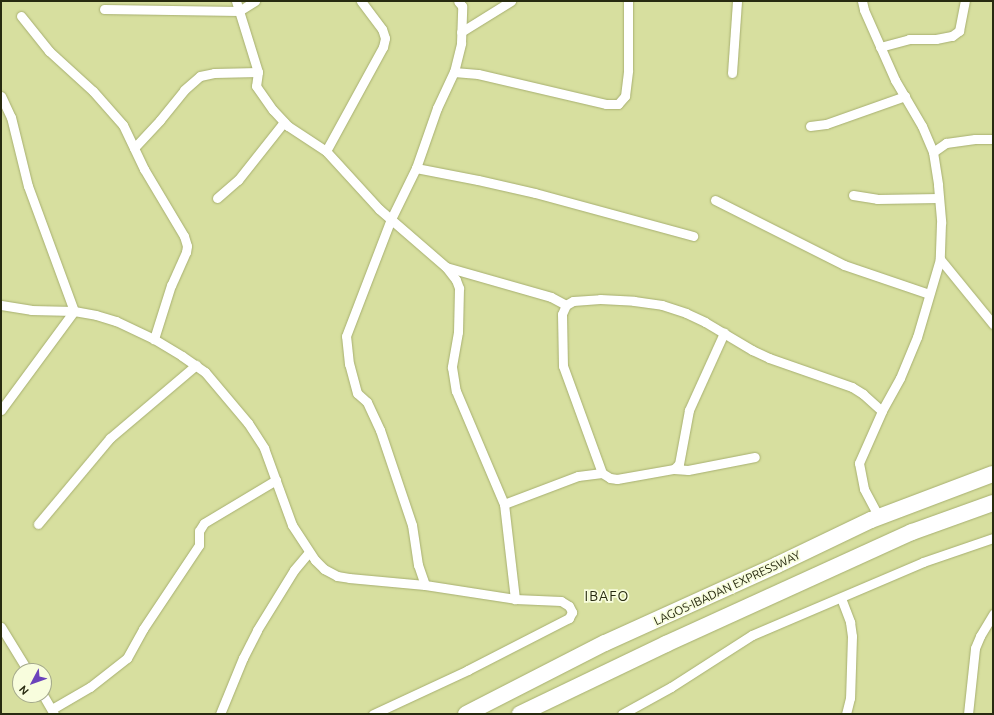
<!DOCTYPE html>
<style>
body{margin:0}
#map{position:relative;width:994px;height:715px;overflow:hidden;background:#d7df9f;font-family:Ubuntu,sans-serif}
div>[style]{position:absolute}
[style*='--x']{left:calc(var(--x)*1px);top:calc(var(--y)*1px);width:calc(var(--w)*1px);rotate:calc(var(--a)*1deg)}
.roads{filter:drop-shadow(0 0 1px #a7af70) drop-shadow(0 0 1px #a7af70)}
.minor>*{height:9px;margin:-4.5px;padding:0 4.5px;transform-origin:4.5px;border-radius:4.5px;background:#fff}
.motorway>*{height:16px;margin:-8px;padding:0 8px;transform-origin:8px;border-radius:8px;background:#fff}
span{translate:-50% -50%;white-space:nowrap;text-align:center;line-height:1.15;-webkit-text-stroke:3.5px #f8fddd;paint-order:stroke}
.street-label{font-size:12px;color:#272a10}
.quarter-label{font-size:14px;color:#272a10;letter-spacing:1px}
.frame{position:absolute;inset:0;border:2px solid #272a10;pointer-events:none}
.north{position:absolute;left:12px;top:663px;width:40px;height:40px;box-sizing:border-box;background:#f8fddd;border:1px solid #a4a98b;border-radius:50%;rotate:229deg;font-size:11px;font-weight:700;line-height:16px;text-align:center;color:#272a10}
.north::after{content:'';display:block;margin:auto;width:14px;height:18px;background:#6b43bb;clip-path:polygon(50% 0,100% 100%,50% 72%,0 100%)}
</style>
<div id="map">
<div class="roads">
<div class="minor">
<i style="--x:236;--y:1;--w:74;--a:72.8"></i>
<i style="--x:258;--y:72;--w:14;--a:98"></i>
<i style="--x:256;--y:86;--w:29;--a:55"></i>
<i style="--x:273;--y:110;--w:22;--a:47"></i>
<i style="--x:288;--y:126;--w:45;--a:33.3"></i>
<i style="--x:326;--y:151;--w:79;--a:47.6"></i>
<i style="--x:379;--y:209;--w:89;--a:40.9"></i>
<i style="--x:446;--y:267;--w:16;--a:52"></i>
<i style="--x:456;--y:280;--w:9;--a:69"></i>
<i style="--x:459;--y:288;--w:44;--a:91.3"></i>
<i style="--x:458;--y:332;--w:36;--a:100"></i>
<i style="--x:452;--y:367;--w:24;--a:81"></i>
<i style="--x:456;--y:391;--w:123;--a:67"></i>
<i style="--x:504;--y:504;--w:96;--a:83.4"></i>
<i style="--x:862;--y:1;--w:9;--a:77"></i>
<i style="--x:864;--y:10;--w:77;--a:66.1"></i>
<i style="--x:895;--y:80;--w:53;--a:59.6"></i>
<i style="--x:922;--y:126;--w:28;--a:67"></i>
<i style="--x:933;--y:152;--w:33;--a:81"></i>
<i style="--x:938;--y:185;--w:38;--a:85"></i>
<i style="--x:941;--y:223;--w:36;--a:92"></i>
<i style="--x:940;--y:259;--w:81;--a:106.4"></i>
<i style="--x:917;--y:337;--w:44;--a:112.5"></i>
<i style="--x:900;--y:378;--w:38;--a:119"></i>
<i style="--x:882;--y:411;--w:57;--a:113.9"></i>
<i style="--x:859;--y:463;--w:26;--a:79"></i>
<i style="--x:864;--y:489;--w:32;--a:62"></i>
<i style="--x:104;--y:9;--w:135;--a:0.8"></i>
<i style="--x:239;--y:11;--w:19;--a:-32"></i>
<i style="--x:21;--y:16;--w:45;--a:51.3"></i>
<i style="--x:49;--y:51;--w:59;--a:42.3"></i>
<i style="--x:93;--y:91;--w:45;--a:48.6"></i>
<i style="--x:123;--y:125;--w:49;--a:64.5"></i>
<i style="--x:144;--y:169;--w:78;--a:59.2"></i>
<i style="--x:184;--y:236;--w:10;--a:73"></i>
<i style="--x:187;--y:246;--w:6;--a:99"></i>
<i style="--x:186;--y:252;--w:36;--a:114"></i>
<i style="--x:171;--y:285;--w:57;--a:107.5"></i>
<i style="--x:461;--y:32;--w:59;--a:-31.8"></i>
<i style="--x:880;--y:47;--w:30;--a:-15"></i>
<i style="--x:909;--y:39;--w:27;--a:0"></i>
<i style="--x:936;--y:39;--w:16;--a:-11"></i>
<i style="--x:952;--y:36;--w:9;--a:-36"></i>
<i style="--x:959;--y:31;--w:31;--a:-79"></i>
<i style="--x:454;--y:72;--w:24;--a:5"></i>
<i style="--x:478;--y:74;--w:131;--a:13.2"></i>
<i style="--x:606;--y:104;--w:12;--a:0"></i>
<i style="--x:618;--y:104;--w:11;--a:-49"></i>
<i style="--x:625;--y:96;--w:26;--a:-83"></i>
<i style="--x:628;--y:70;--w:69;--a:-90"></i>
<i style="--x:732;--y:73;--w:72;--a:-86"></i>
<i style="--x:1;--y:96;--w:23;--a:65"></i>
<i style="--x:11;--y:117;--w:71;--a:76.2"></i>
<i style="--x:28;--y:186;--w:133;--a:69.8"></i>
<i style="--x:810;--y:126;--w:16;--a:-7"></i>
<i style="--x:826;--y:124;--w:84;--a:-19.5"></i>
<i style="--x:134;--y:148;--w:38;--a:-47"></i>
<i style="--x:160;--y:120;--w:38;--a:-51"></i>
<i style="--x:184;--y:90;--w:21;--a:-41"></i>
<i style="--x:200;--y:76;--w:14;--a:-12"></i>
<i style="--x:214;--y:73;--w:44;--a:-1.3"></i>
<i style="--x:326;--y:151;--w:119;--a:-61.3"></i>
<i style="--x:383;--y:47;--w:9;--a:-77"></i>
<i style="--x:385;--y:38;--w:9;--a:-108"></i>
<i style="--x:382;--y:29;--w:35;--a:-127"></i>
<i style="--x:933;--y:152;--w:16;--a:-35"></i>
<i style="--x:946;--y:143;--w:29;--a:-8"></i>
<i style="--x:975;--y:139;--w:18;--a:0"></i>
<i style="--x:416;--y:168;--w:64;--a:-70.7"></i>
<i style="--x:437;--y:108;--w:40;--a:-65"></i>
<i style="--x:454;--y:72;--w:30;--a:-76"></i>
<i style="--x:461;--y:43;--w:37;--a:-88"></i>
<i style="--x:462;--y:6;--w:6;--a:-129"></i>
<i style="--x:853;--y:195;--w:24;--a:9"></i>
<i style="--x:877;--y:199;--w:62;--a:-0.9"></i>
<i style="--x:217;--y:198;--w:28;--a:-41"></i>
<i style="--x:238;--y:180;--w:74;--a:-51.6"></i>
<i style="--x:715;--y:200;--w:144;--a:26.7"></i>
<i style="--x:844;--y:265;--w:90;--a:18.8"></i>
<i style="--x:940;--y:259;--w:84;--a:50.8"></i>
<i style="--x:446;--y:267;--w:109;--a:15.9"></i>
<i style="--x:551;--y:297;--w:17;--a:28"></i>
<i style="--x:1;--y:305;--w:30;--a:9"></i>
<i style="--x:31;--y:310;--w:43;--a:1.3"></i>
<i style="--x:74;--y:311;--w:22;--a:10"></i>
<i style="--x:96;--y:315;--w:21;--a:17"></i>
<i style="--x:116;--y:321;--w:42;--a:25.3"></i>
<i style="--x:154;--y:339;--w:33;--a:31"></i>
<i style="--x:182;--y:356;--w:28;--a:35"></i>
<i style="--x:205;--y:372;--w:67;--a:49.9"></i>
<i style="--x:248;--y:423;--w:30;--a:57"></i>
<i style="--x:264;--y:448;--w:82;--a:70"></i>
<i style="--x:292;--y:525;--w:42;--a:56.7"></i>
<i style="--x:315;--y:560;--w:13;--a:45"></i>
<i style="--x:324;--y:569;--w:15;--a:28"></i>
<i style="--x:337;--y:576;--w:12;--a:9"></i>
<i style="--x:349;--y:578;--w:76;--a:5.3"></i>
<i style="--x:425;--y:585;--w:91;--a:8.8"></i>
<i style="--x:515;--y:599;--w:46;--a:2.5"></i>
<i style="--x:561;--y:601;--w:9;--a:32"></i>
<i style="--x:569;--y:606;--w:7;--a:63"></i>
<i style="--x:572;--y:612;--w:7;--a:117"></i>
<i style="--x:569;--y:618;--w:114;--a:152.8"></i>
<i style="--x:468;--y:670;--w:105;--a:155.1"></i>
<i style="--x:1;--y:410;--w:123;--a:-53.6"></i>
<i style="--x:674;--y:469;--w:14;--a:4"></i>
<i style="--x:688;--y:470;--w:68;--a:-11"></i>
<i style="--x:602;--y:473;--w:114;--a:-110"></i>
<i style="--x:563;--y:366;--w:52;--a:-91.1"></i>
<i style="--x:562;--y:314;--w:10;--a:-66"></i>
<i style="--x:566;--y:305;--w:8;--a:-30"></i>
<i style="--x:573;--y:301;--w:27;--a:-4"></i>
<i style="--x:600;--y:299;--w:34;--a:3"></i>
<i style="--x:634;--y:301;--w:28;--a:8"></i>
<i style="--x:662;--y:305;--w:25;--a:18"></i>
<i style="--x:686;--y:313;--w:21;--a:25"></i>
<i style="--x:705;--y:322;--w:55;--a:30.8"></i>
<i style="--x:752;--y:350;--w:19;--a:25"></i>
<i style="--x:769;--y:358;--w:88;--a:19.3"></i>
<i style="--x:852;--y:387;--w:13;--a:32"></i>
<i style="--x:863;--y:394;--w:25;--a:42"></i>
<i style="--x:504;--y:504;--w:79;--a:-20.7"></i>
<i style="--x:578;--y:476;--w:24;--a:-7"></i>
<i style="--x:602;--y:473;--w:9;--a:32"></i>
<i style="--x:610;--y:478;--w:7;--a:8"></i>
<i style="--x:617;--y:479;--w:58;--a:-10"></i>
<i style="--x:674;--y:469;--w:7;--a:-45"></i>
<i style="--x:679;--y:464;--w:55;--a:-79.5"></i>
<i style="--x:689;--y:410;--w:85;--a:-65.6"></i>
<i style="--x:38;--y:524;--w:112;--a:-50.1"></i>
<i style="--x:110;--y:438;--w:113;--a:-40.3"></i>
<i style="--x:425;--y:585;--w:21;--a:-109"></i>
<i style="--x:418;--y:565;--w:40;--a:-98.5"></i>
<i style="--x:412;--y:525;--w:100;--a:-108.6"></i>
<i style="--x:380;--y:430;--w:31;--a:-115"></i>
<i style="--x:367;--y:402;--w:13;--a:-138"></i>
<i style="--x:357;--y:393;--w:30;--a:-105"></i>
<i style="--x:349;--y:364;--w:28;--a:-96"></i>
<i style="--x:346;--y:336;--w:125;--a:-69"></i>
<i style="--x:391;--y:219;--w:57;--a:-63.9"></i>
<i style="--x:416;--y:168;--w:63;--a:11"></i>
<i style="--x:478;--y:180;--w:58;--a:12.8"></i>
<i style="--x:535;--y:193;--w:164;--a:15.2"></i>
<i style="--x:841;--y:598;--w:26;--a:69"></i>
<i style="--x:850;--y:622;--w:14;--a:82"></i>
<i style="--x:852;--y:636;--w:62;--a:91.8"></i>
<i style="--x:850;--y:698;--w:16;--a:104"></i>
<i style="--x:1;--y:627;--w:52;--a:58.5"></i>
<i style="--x:43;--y:695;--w:22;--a:60"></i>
<i style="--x:52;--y:709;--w:44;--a:-30.1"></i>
<i style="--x:90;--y:687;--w:47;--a:-38.1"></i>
<i style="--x:127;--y:658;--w:33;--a:-61"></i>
<i style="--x:143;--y:629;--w:101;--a:-56.3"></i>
<i style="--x:199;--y:545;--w:14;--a:-90"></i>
<i style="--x:199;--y:531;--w:9;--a:-58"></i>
<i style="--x:204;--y:523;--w:84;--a:-30.8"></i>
<i style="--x:220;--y:714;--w:61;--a:-67.7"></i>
<i style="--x:243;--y:658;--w:31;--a:-63"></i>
<i style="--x:257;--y:630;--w:70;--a:-58.3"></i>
<i style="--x:294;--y:570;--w:23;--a:-50"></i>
<i style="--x:622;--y:714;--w:56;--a:-28.9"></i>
<i style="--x:671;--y:687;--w:96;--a:-32.7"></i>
<i style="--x:752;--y:635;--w:186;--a:-23.1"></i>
<i style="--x:923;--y:562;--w:74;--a:-18.9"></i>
<i style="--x:968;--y:714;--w:66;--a:-83.9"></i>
<i style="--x:975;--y:648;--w:13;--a:-67"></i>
<i style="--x:980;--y:636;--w:26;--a:-59"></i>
</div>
<div class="motorway">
<i style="--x:466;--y:714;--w:156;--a:-27.1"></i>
<i style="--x:605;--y:643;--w:189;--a:-24.4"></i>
<i style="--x:777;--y:565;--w:104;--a:-25.6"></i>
<i style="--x:871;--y:520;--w:130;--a:-20.7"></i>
<i style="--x:520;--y:714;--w:162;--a:-25.6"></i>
<i style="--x:666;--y:644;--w:270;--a:-24.5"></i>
<i style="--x:912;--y:532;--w:86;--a:-19.7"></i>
</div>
</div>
<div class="street-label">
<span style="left:727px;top:588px;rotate:-25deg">LAGOS-IBADAN EXPRESSWAY</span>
</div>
<div class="quarter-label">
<span style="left:607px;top:596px">IBAFO</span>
</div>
<div class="frame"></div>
<div class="north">N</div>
</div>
